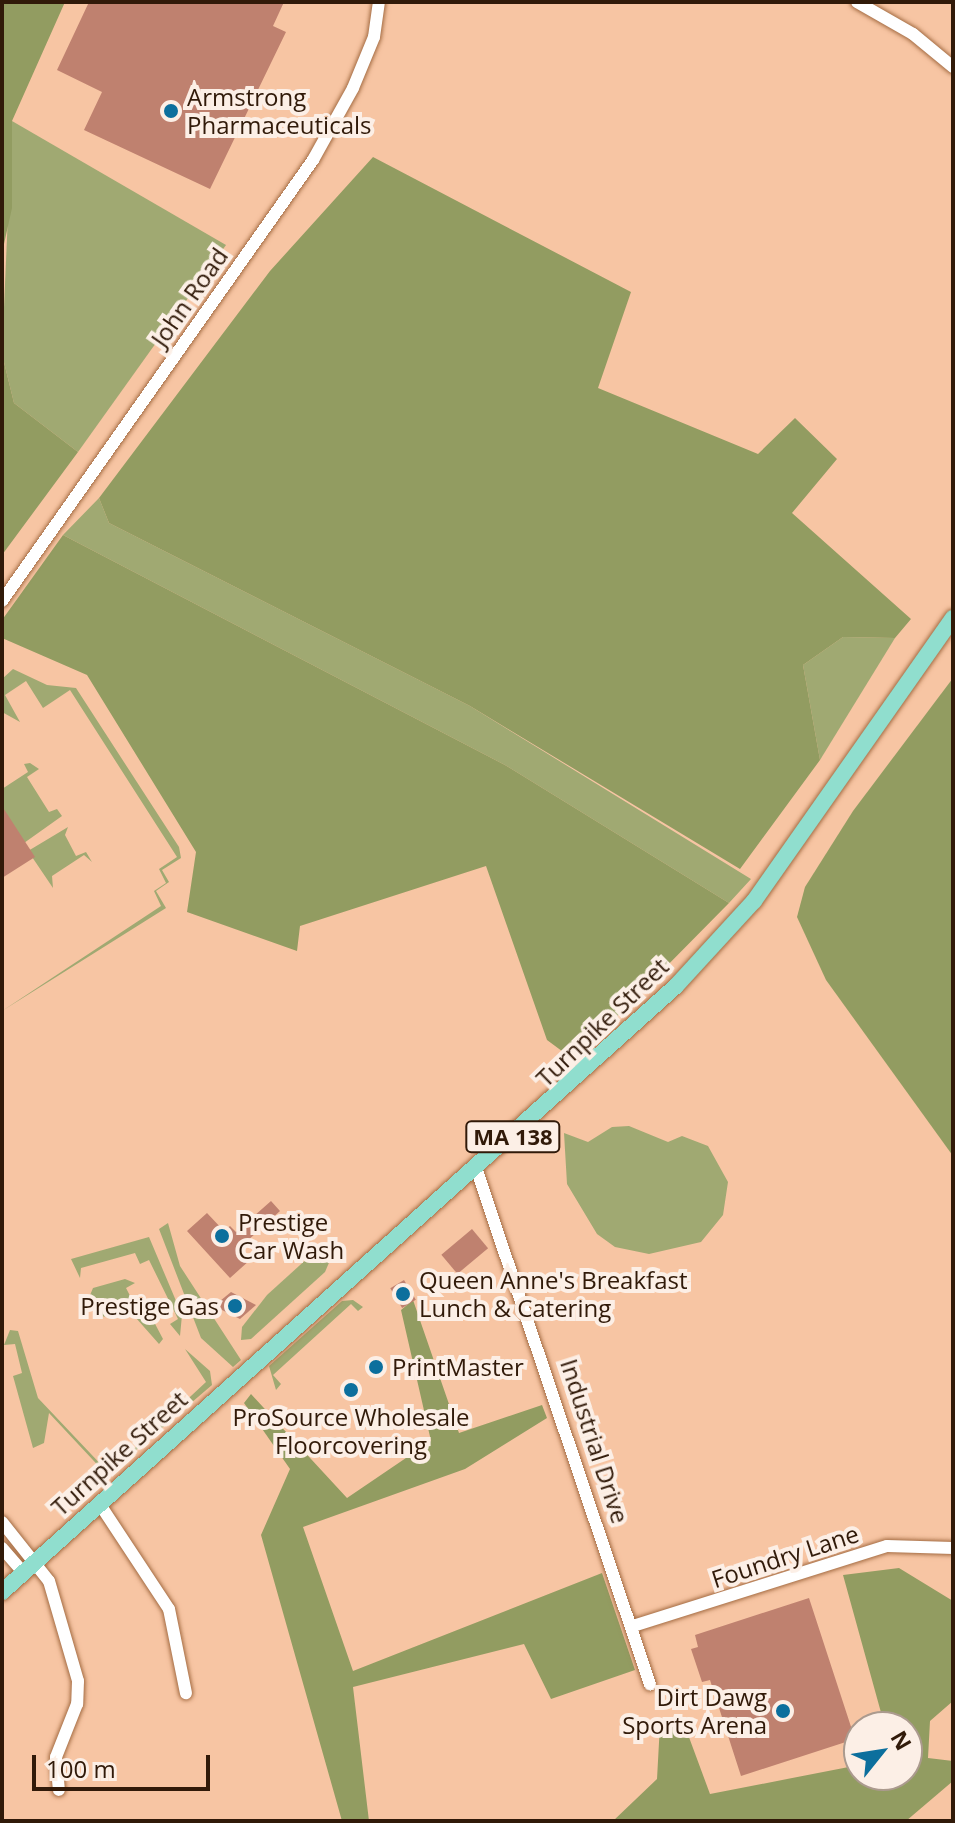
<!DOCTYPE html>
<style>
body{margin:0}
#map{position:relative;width:955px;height:1823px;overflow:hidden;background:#f7c5a3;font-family:"Open Sans",sans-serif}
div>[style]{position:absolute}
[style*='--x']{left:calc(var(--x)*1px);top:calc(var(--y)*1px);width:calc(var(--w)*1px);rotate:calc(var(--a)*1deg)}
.green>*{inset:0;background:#a0a972}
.forest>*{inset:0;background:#929c61}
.building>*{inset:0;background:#bf816f;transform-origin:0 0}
.roads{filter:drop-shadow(0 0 2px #a46c43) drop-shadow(0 0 2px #a46c43)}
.minor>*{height:12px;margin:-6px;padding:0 6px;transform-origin:6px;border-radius:6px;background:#fff}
.major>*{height:16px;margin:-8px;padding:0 8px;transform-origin:8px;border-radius:8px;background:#90dece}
.dots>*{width:22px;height:22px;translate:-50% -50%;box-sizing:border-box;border:4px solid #fcefe6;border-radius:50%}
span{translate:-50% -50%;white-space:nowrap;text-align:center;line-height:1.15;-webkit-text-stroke:8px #fcefe6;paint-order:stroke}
.shield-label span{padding:2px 6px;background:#fcefe6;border:2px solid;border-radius:6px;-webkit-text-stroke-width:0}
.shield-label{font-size:22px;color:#311a09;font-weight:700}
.poi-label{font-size:24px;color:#311a09}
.left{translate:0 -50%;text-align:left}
.right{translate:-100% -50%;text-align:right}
.street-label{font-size:24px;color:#311a09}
.frame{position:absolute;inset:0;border:4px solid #311a09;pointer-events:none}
.north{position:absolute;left:843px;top:1711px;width:80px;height:80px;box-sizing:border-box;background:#fcefe6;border:2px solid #ab9a8e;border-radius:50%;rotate:60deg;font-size:22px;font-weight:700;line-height:32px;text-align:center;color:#311a09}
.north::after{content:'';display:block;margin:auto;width:28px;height:36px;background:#0c6f9d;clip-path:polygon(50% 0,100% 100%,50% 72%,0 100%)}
.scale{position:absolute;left:32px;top:1755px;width:178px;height:36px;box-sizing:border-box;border:4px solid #311a09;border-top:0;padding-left:10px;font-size:24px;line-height:28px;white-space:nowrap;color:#311a09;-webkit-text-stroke:6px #fcefe6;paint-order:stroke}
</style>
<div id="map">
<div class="green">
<i style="clip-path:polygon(12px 121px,226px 245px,78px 452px,14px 403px,2px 354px)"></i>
<i style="clip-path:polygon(99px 498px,109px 523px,470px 706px,751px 879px,729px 903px,505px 765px,63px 535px)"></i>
<i style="clip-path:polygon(843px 637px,895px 638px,820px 760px,803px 665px)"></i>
<i style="clip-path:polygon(13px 669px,47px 685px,76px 688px,179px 847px,181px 858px,162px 870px,169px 882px,156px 891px,166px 908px,2px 1011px,161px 906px,154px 891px,166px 883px,159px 869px,177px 857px,70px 690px,43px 708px,26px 681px,5px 695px,20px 722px,2px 712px,2px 679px)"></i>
<i style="clip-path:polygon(30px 763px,39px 769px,27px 777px,49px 812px,57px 809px,62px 816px,24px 843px,2px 809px,2px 789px,28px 772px,24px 764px)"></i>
<i style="clip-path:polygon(68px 827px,65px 835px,76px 856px,86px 852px,92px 862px,84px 855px,52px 876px,53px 888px,28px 851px)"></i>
<i style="clip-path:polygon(629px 1126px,668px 1142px,682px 1136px,708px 1146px,728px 1182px,723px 1215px,701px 1242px,649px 1254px,615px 1247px,597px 1234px,567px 1184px,564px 1133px,588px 1142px,612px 1127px)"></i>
<i style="clip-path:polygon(168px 1223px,180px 1266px,241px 1360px,233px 1367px,201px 1338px,159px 1229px)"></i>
<i style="clip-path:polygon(149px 1237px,182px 1315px,180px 1336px,170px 1324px,178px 1319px,149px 1260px,140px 1264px,135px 1253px,81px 1268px,80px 1278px,71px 1259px)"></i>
<i style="clip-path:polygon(321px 1246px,331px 1258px,325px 1272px,251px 1339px,241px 1340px,242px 1327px,267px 1295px)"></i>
<i style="clip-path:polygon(125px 1279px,135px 1283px,126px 1288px,144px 1323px,153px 1320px,163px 1339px,159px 1344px,121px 1301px,104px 1317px,88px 1300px,93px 1288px)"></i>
<i style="clip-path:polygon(353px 1300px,363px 1307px,358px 1311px,351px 1304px,273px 1375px,281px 1384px,276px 1390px,269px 1366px,342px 1301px)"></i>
<i style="clip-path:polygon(10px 1330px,18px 1331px,38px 1398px,108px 1472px,157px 1428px,150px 1417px,162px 1423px,206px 1382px,185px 1349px,210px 1371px,212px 1385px,107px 1475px,49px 1413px,44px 1443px,33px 1448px,13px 1376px,22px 1373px,15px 1344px,4px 1345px)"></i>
</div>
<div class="forest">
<i style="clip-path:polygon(2px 2px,65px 2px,12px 121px,12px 208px,2px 253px)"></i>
<i style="clip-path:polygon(373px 157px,631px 292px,598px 388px,758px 454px,795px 418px,837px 459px,792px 513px,911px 619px,895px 638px,843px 637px,803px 665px,820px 760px,740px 869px,470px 706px,109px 523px,99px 498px,270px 271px)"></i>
<i style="clip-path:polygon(2px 354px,14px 403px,78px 452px,2px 555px)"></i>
<i style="clip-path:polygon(63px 535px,505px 765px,729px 903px,574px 1060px,547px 1040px,486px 866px,300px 926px,297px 951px,187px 912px,196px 852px,87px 675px,2px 638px,2px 620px)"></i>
<i style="clip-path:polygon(953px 678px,953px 1156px,826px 980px,797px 917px,805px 887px,853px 811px)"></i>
<i style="clip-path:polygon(413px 1300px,459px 1433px,542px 1405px,547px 1418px,465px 1469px,303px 1527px,353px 1671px,602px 1573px,635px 1670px,551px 1699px,524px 1644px,353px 1687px,369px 1821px,342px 1821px,261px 1535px,290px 1469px,244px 1403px,251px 1394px,347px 1498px,431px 1441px,401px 1310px)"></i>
<i style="clip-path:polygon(899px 1568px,953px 1601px,953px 1701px,930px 1721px,928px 1758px,953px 1761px,953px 1781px,906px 1821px,613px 1821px,657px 1779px,660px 1724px,683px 1721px,710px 1794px,859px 1765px,859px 1775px,907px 1775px,907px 1727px,885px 1727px,843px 1575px)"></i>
</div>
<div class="building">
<i style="clip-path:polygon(89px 2px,284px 2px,273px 26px,286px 32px,210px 189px,84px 130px,102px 92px,57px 70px)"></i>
<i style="clip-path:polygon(2px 806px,35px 857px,2px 878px)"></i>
<i style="clip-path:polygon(271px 1201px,280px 1211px,246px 1242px,241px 1250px,250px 1260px,230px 1278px,187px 1231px,207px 1213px,224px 1231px,230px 1226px,236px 1232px)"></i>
<i style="left:472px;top:1229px;width:25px;height:40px;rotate:50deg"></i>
<i style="left:404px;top:1280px;width:23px;height:16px;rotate:59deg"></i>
<i style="clip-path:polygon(231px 1292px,256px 1305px,240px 1319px,214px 1306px)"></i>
<i style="clip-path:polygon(809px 1598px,855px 1739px,741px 1776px,710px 1680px,702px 1682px,691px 1649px,698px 1647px,695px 1635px)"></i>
</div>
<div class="roads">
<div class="minor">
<i style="--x:857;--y:2;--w:64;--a:29.7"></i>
<i style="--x:913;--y:34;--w:52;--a:39.5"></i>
<i style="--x:2;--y:601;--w:540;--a:-54.81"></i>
<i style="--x:313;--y:160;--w:82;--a:-60.9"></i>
<i style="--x:353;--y:88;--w:55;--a:-67.6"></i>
<i style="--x:374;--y:37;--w:35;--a:-82"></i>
<i style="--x:476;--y:1168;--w:545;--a:71.37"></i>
<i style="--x:99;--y:1503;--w:127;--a:56.6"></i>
<i style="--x:169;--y:1609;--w:86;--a:78.6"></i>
<i style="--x:2;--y:1522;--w:75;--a:51.5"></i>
<i style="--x:49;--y:1581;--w:104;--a:73.8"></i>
<i style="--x:78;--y:1681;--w:23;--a:92"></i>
<i style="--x:77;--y:1704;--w:57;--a:111.6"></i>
<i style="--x:56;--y:1757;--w:33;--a:85"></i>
<i style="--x:2;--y:1548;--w:32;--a:49"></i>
<i style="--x:633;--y:1626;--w:266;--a:-17.5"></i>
<i style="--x:887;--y:1546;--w:66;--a:1.7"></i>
</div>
<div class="major">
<i style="--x:2;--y:1592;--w:906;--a:-41.96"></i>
<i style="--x:676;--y:986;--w:115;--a:-47.5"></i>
<i style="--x:754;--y:901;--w:346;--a:-54.9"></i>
</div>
</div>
<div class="dots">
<i style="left:171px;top:111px;background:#0c6f9d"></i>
<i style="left:222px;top:1236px;background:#0c6f9d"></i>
<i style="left:403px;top:1294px;background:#0c6f9d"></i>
<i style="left:235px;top:1306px;background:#0c6f9d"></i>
<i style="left:376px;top:1367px;background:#0c6f9d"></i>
<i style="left:351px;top:1390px;background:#0c6f9d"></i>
<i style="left:783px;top:1711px;background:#0c6f9d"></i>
</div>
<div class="shield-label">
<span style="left:513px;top:1137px">MA 138</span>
</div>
<div class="poi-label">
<span class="left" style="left:187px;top:111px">Armstrong<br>Pharmaceuticals</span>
<span class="left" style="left:238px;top:1236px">Prestige<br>Car Wash</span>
<span class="left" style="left:419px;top:1294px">Queen Anne's Breakfast<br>Lunch &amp; Catering</span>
<span class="right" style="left:219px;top:1306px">Prestige Gas</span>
<span class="left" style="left:392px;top:1367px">PrintMaster</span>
<span style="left:351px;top:1431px">ProSource Wholesale<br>Floorcovering</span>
<span class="right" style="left:767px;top:1711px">Dirt Dawg<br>Sports Arena</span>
</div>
<div class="street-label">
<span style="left:189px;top:297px;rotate:-55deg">John Road</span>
<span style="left:602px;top:1022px;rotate:-44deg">Turnpike Street</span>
<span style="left:595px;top:1441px;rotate:72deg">Industrial Drive</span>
<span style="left:119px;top:1453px;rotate:-42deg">Turnpike Street</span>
<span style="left:785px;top:1556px;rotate:-18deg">Foundry Lane</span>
</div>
<div class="frame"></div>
<div class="north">N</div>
<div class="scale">100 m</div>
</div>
